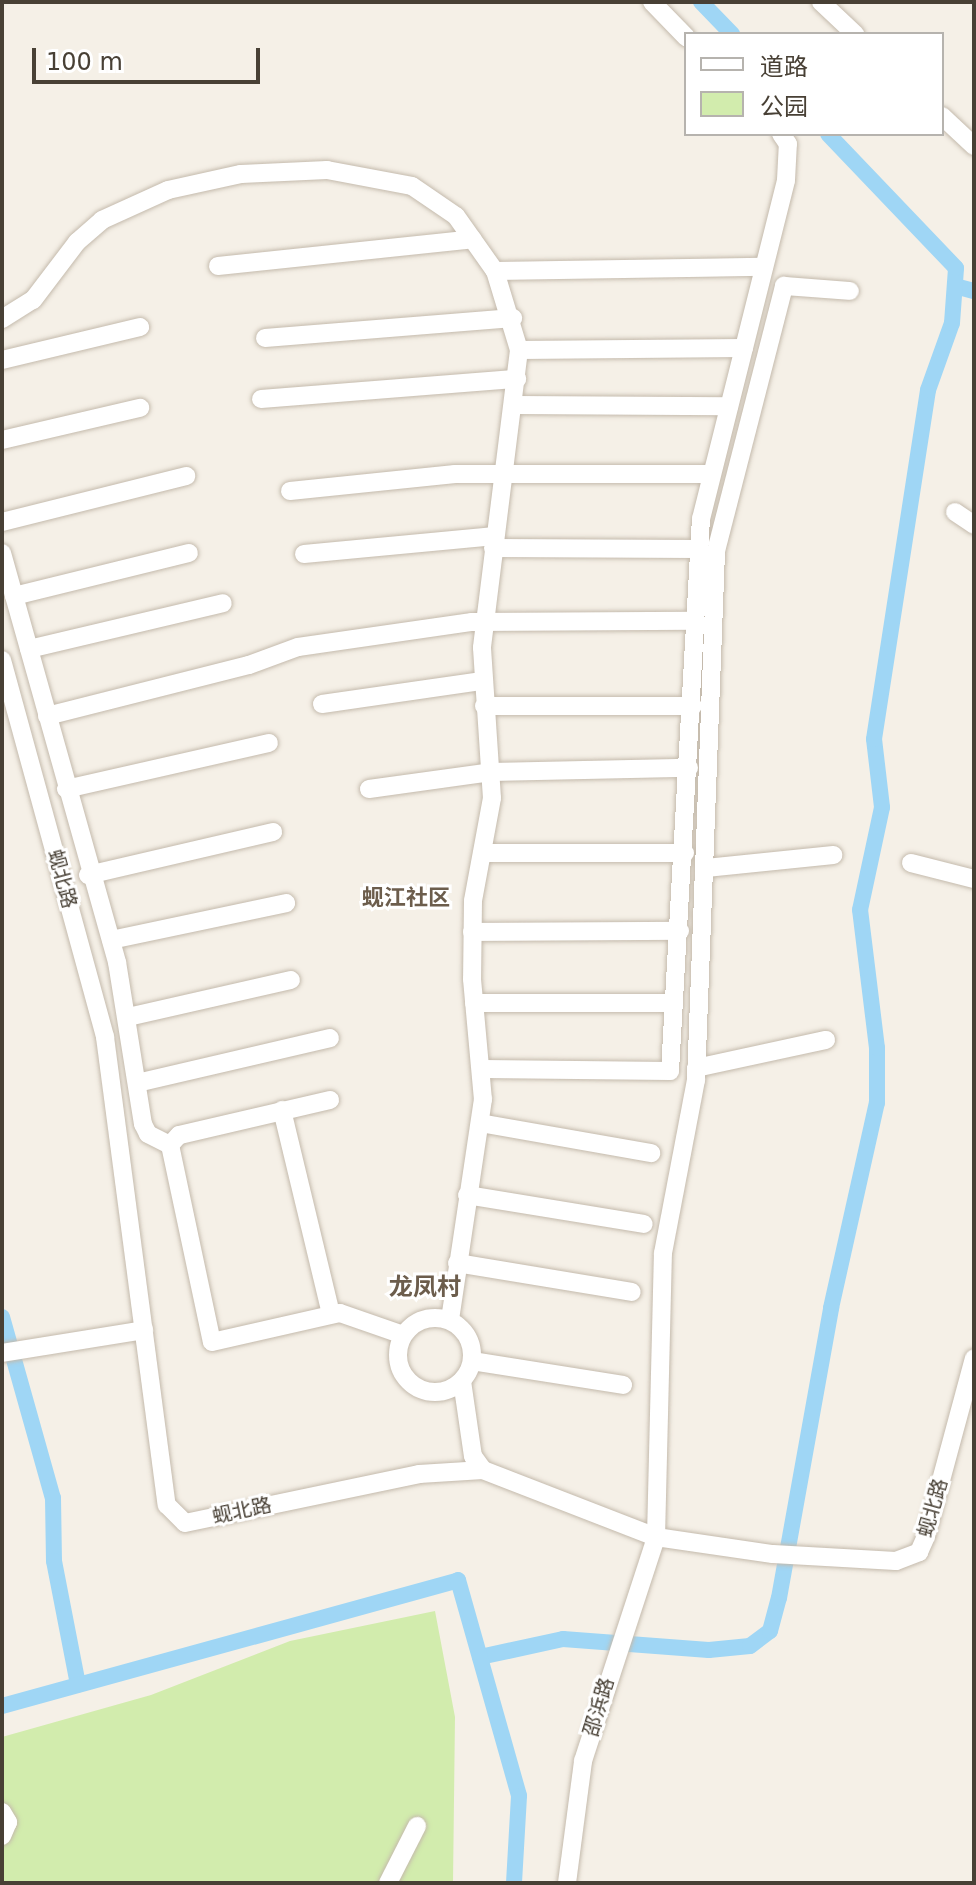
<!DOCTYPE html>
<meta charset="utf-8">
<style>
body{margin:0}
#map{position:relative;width:976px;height:1885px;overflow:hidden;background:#f5f0e7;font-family:"DejaVu Sans","Noto Sans SC",sans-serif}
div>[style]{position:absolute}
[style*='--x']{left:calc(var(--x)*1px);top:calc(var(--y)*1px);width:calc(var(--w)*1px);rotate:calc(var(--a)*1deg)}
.green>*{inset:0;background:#d2ecad}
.canal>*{height:16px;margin:-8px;padding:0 8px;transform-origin:8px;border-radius:8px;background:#9fd6f5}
.roads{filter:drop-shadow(0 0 2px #c4baac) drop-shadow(0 0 2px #c4baac)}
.minor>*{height:18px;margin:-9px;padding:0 9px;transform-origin:9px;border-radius:9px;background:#fff}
.minor>.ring{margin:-9px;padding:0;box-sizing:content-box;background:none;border:18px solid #fff;border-radius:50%}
span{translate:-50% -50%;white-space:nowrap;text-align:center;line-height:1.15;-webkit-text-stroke:6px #fff;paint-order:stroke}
.street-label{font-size:20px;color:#484035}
.neighbourhood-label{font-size:22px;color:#6c5d4c;font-weight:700}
.quarter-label{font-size:24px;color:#6c5d4c;font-weight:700}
.frame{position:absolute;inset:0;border:4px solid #484035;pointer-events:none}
.legend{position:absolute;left:684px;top:32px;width:260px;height:104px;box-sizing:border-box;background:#fff;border:2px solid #b6b3ae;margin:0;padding:10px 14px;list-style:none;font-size:24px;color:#484035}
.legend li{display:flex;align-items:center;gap:16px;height:40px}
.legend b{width:40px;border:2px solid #b6b3ae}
.scale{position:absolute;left:32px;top:48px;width:228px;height:36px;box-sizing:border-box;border:4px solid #484035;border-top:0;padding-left:10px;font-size:24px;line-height:28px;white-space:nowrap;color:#484035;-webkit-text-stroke:6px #fff;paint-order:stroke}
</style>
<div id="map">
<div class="green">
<i style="clip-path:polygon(435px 1611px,455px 1717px,453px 1883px,2px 1883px,2px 1737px,151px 1695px,290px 1641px)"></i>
</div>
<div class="canal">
<i style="--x:701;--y:2;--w:45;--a:45.9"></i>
<i style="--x:955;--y:286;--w:20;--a:15"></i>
<i style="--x:2;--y:1317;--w:188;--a:74.3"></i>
<i style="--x:53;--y:1498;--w:63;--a:89.1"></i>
<i style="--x:54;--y:1561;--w:126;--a:79"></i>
<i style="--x:480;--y:1657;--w:85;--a:-12.2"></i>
<i style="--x:563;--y:1639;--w:146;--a:4.3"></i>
<i style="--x:709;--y:1650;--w:41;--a:-5.6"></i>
<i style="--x:750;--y:1646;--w:25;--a:-37"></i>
<i style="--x:770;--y:1631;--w:34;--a:-75"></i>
<i style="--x:779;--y:1598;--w:295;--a:-79.8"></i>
<i style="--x:831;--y:1308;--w:210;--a:-77.4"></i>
<i style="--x:877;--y:1103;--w:55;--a:-90"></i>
<i style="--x:877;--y:1048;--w:139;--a:-97"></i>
<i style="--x:860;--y:910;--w:105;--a:-77.9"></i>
<i style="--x:882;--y:807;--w:68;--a:-96.7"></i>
<i style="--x:874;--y:739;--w:353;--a:-81.2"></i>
<i style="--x:928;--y:390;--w:71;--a:-70.3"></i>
<i style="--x:952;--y:323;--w:55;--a:-85.8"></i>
<i style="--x:956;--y:268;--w:185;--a:-133.7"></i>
<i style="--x:2;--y:1706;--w:473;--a:-15.4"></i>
<i style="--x:458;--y:1580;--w:224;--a:74.2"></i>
<i style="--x:519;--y:1796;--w:87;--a:93.3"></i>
</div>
<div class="roads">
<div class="minor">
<i style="--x:652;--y:2;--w:49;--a:45.8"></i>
<i style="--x:821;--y:2;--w:47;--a:43.3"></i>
<i style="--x:942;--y:116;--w:44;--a:43.2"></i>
<i style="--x:218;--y:266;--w:256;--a:-6"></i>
<i style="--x:495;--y:271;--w:269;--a:-0.9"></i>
<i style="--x:2;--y:319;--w:36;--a:-32"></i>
<i style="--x:33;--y:300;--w:73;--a:-52.8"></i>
<i style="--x:77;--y:242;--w:33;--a:-41"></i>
<i style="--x:102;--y:220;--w:72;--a:-24.4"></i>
<i style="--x:168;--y:190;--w:75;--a:-12.4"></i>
<i style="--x:241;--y:174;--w:86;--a:-2.7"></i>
<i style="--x:327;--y:170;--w:86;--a:10.7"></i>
<i style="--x:412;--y:186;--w:53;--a:34.3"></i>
<i style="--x:456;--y:216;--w:67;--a:54.7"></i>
<i style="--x:495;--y:271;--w:83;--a:73.1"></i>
<i style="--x:519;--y:350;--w:300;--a:97.1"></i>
<i style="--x:482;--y:648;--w:150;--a:86.2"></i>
<i style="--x:492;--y:798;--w:105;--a:100.5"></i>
<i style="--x:473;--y:901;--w:78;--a:90.7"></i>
<i style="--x:472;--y:979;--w:121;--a:84.8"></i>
<i style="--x:483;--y:1099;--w:224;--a:98.5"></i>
<i style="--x:265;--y:338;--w:249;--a:-4.6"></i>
<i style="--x:519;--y:350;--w:225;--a:-0.5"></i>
<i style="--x:2;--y:360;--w:142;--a:-13.4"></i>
<i style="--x:261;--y:399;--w:257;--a:-4.5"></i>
<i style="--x:514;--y:405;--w:215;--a:0.3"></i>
<i style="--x:2;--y:440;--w:142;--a:-13.1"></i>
<i style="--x:290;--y:491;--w:166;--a:-5.9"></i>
<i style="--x:455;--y:474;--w:256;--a:0"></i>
<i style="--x:955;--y:512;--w:23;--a:34"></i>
<i style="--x:2;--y:522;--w:190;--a:-14"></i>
<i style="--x:493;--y:548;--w:205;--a:0.3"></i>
<i style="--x:2;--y:553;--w:425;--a:74.3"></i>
<i style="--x:117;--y:962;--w:164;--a:80.9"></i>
<i style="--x:143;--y:1124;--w:11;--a:63"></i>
<i style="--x:148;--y:1134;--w:25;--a:27"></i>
<i style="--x:304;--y:554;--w:192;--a:-5.4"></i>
<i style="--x:14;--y:596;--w:180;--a:-13.8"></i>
<i style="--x:29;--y:649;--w:199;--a:-13.3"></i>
<i style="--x:2;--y:660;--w:391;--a:74.7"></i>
<i style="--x:105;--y:1037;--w:472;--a:82.5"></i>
<i style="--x:167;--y:1505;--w:25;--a:45"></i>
<i style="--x:185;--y:1523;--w:239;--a:-11.8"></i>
<i style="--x:419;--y:1474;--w:64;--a:-3.6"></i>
<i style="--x:483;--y:1470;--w:186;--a:21.2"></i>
<i style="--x:656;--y:1537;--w:118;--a:8.3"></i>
<i style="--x:773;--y:1554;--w:123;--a:3.3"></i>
<i style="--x:896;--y:1561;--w:25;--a:-21"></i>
<i style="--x:919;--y:1552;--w:17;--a:-66"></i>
<i style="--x:926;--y:1536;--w:184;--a:-74.9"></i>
<i style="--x:322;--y:704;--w:162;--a:-8.2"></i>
<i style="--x:484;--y:706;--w:209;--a:0"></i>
<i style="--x:47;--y:716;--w:208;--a:-14.2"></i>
<i style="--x:249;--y:665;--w:52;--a:-20.2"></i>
<i style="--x:298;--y:647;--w:176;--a:-8.2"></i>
<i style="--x:472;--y:622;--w:224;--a:-0.3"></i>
<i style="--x:66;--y:789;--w:208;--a:-12.8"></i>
<i style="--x:369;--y:789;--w:123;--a:-7.9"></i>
<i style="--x:491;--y:772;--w:198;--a:-1.2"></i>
<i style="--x:483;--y:853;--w:202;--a:0"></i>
<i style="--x:911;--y:863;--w:65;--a:14.3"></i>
<i style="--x:706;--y:868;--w:128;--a:-5.8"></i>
<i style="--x:88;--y:875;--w:190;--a:-13.1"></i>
<i style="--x:472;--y:932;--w:208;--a:-0.3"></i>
<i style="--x:111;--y:940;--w:179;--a:-11.9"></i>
<i style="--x:474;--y:1003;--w:200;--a:0"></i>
<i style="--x:128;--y:1017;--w:167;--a:-12.8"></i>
<i style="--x:696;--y:1068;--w:133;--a:-12.2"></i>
<i style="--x:483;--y:1069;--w:187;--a:0.6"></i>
<i style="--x:670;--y:1071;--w:553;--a:-86.79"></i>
<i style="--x:701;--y:519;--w:349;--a:-75.9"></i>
<i style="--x:786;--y:180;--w:36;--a:-87"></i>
<i style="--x:788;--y:144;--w:12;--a:-125"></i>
<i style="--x:137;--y:1083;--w:198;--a:-13.1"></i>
<i style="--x:330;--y:1100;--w:155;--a:166.9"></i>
<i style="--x:179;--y:1135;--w:13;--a:132"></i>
<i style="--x:170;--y:1145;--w:201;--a:78"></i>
<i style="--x:212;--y:1342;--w:131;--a:-12.8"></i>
<i style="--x:340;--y:1313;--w:67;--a:19.2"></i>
<i style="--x:282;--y:1110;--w:210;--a:76.5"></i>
<i style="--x:480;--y:1123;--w:174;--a:10"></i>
<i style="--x:467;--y:1195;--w:179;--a:9.3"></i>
<i style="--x:457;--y:1263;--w:177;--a:9.4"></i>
<i class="ring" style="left:398px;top:1318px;width:56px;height:56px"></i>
<i style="--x:2;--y:1353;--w:144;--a:-9.2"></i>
<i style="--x:472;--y:1361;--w:153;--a:9"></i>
<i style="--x:462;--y:1381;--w:76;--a:81.7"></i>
<i style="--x:473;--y:1456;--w:17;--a:54"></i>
<i style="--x:2;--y:1812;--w:12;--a:59"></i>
<i style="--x:8;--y:1822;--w:15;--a:113"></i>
<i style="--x:388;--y:1883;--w:64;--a:-63"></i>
<i style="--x:567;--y:1883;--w:123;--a:-82.5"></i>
<i style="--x:583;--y:1761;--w:236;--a:-71.9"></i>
<i style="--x:656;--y:1537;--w:284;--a:-88.6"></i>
<i style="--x:663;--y:1253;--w:176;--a:-79.2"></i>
<i style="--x:696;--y:1080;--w:529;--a:-87.83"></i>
<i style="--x:716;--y:551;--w:274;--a:-75.6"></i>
<i style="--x:784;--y:286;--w:66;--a:4.3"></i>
</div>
</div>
<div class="street-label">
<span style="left:62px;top:879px;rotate:75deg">蚬北路</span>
<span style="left:933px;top:1508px;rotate:-74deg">蚬北路</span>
<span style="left:242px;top:1511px;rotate:-12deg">蚬北路</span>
<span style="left:599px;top:1707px;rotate:-73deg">邵浜路</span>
</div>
<div class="neighbourhood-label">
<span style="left:406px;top:898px">蚬江社区</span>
</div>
<div class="quarter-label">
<span style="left:425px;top:1288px">龙凤村</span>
</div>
<div class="frame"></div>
<ul class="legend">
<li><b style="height:10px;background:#fff"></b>道路</li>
<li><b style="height:22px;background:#d2ecad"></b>公园</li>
</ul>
<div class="scale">100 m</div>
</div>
